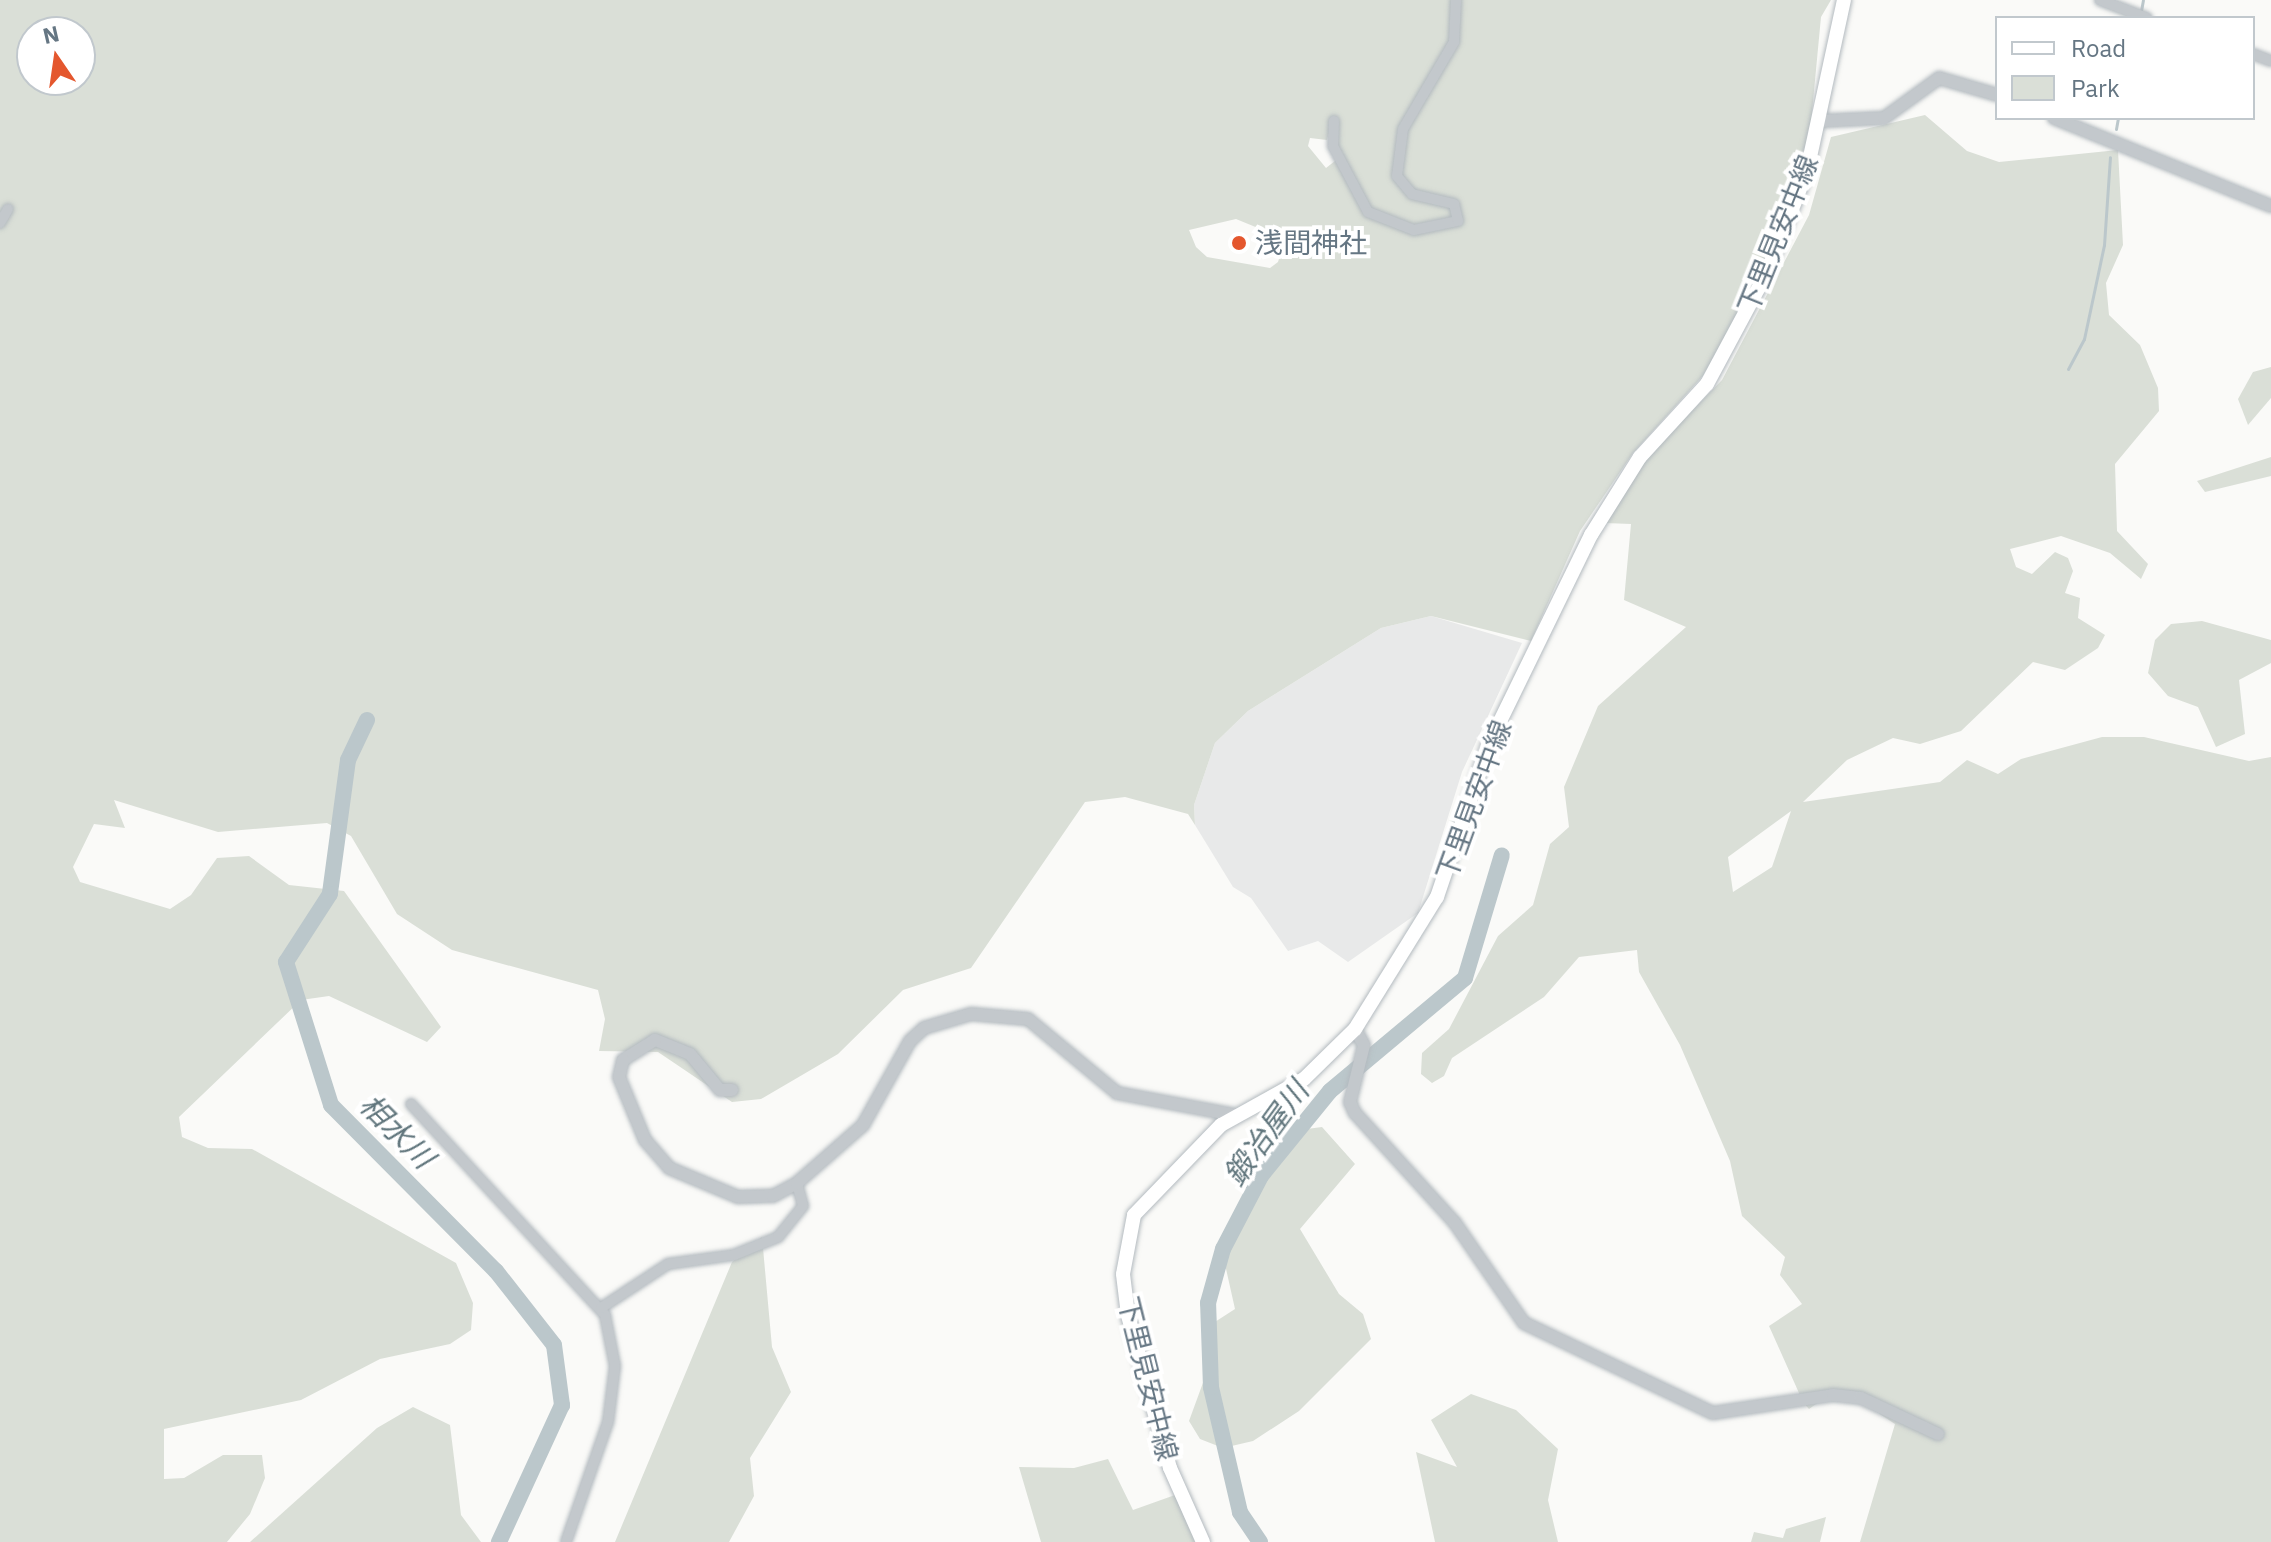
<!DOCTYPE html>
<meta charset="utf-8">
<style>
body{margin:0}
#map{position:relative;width:2271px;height:1542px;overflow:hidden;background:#fafaf8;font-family:"IBM Plex Sans","Noto Sans JP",sans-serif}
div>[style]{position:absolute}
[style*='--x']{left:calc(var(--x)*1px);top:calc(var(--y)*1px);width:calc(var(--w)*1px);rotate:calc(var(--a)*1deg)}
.built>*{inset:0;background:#e8e9e9}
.green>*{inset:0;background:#dadfd7}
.stream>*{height:3px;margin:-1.5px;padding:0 1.5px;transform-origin:1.5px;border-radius:1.5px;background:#bbc7cb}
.river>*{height:16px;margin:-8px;padding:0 8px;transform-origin:8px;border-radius:8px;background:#bbc7cb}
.roads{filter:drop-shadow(0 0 2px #b3babf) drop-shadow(0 0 2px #b3babf)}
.minor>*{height:10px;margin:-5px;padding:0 5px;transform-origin:5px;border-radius:5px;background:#c3c8cc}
.tertiary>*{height:12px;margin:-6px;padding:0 6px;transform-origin:6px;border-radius:6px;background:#c3c8cc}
.secondary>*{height:14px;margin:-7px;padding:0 7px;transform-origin:7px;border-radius:7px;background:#fff}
.dots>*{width:22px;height:22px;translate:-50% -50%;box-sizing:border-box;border:4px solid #fff;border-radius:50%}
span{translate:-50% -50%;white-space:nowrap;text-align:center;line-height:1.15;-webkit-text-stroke:8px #fff;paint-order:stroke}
.street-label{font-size:28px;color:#657683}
.poi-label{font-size:28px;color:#657683}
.left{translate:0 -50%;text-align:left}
.water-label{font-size:30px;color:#60757c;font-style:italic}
.legend{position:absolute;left:1995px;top:16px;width:260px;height:104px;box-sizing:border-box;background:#fff;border:2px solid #c1c8cd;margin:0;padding:10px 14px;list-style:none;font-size:24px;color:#657683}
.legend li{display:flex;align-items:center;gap:16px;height:40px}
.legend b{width:40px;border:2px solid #c1c8cd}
.north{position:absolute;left:16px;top:16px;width:80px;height:80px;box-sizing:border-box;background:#fff;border:2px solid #c1c8cd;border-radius:50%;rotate:347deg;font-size:22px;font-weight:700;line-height:32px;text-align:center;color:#657683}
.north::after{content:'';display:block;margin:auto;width:28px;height:36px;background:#e4572e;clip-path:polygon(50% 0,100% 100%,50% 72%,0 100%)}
</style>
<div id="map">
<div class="built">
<i style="clip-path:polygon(1431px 616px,1522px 643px,1462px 772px,1418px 913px,1348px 962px,1318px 941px,1288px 951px,1251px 898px,1233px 887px,1195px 825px,1194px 805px,1215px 743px,1248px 711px,1381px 628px)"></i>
</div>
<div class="green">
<i style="clip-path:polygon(evenodd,0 0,1831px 0,1821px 17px,1810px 133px,1761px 268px,1718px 359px,1633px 453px,1580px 531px,1531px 641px,1431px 616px,1381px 628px,1248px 711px,1215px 743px,1194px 805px,1195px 825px,1188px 814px,1125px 797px,1085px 802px,971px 968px,903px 990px,838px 1054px,761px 1099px,732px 1102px,658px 1052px,599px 1051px,605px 1019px,598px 990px,452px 950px,397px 914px,351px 836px,327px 823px,218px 832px,114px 800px,125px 828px,94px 824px,73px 867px,80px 882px,170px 909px,191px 895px,217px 858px,249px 856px,289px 885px,344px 891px,441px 1027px,427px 1042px,329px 996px,301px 1000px,179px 1117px,182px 1137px,208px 1148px,252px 1149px,456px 1263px,473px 1303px,471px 1330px,450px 1344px,380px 1359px,301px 1400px,164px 1429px,164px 1479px,184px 1478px,223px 1455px,262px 1455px,265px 1478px,250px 1514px,227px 1542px,0 1542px,0 0,32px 32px,80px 32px,80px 80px,32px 80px,32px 32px,0 0,1332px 120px,1340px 157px,1326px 168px,1308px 146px,1310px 138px,1327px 140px,1332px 120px,0 0,1236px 219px,1285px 239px,1278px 262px,1270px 268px,1207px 257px,1196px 247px,1189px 230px,1236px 219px)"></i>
<i style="clip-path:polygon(evenodd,1925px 115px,1967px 151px,1999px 162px,2118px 150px,2123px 245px,2106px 283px,2109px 315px,2140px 345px,2158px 388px,2159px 411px,2115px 464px,2117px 531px,2148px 564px,2141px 579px,2110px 553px,2061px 536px,2010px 549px,2016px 567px,2032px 574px,2055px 552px,2068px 558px,2073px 571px,2065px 593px,2080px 598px,2078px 618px,2105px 635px,2098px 648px,2065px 670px,2033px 662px,1961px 731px,1920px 744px,1893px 738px,1847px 760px,1803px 802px,1940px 782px,1967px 760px,1998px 774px,2021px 759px,2102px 737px,2144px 737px,2249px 761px,2271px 757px,2271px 1542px,1860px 1542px,1895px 1424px,1860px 1401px,1826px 1397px,1809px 1409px,1803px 1402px,1769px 1326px,1802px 1304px,1780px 1275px,1785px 1257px,1742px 1216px,1730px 1161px,1680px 1045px,1639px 972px,1637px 950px,1579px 957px,1544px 997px,1452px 1058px,1444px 1076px,1432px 1083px,1421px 1074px,1422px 1053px,1449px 1029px,1498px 936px,1533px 905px,1550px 844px,1569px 827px,1564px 787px,1598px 706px,1686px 627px,1624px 600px,1631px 524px,1605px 523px,1643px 461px,1722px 380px,1809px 215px,1831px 137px,1925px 115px,1791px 811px,1772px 867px,1733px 892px,1728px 857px,1791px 811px)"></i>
<i style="clip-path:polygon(2271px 367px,2271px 398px,2248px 425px,2238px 399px,2253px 372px)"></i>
<i style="clip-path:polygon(2271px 457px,2271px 476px,2205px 492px,2197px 481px)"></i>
<i style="clip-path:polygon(2202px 621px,2271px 640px,2271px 663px,2239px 680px,2245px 734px,2216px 747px,2198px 707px,2168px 696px,2148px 673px,2155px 640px,2171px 624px)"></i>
<i style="clip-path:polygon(1322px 1127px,1355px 1164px,1300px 1229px,1339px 1294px,1363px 1314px,1371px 1339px,1299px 1411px,1253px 1441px,1223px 1448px,1200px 1439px,1189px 1421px,1208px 1369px,1204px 1329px,1235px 1309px,1220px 1242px,1264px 1169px,1299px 1130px)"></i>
<i style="clip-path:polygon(762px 1237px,772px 1347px,791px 1392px,750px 1458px,754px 1496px,729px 1542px,615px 1542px,732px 1262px)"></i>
<i style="clip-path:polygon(1471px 1394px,1516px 1410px,1558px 1449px,1548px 1500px,1558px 1542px,1435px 1542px,1416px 1452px,1457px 1467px,1431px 1420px)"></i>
<i style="clip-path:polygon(413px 1407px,450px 1425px,461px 1515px,481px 1542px,250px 1542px,377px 1428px)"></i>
<i style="clip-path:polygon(1108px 1459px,1133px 1510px,1175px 1495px,1195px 1542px,1041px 1542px,1019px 1467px,1074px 1468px)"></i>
<i style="clip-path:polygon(1826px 1517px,1820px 1542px,1751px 1542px,1754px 1532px,1783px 1538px,1786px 1529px)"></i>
</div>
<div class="stream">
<i style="--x:2141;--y:11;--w:11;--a:-80"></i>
<i style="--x:2116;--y:129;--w:11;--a:-80"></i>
<i style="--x:2068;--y:369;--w:34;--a:-62"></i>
<i style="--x:2084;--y:339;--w:96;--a:-78"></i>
<i style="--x:2104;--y:245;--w:88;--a:-86.1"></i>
</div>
<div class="river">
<i style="--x:367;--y:720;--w:44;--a:115.4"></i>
<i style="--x:348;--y:760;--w:135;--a:97.7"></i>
<i style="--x:330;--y:894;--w:81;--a:122.9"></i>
<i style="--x:286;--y:962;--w:150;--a:72.5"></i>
<i style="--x:331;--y:1105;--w:234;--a:45.2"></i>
<i style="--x:496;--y:1271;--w:94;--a:51.9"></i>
<i style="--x:554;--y:1345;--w:61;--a:82.4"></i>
<i style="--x:562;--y:1405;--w:151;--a:114.7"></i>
<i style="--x:1260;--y:1542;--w:36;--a:-124"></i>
<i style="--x:1240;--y:1512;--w:128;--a:-103.1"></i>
<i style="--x:1211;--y:1387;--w:84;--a:-92"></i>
<i style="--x:1208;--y:1303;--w:56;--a:-74.5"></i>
<i style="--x:1223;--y:1249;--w:82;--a:-62.5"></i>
<i style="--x:1261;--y:1176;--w:109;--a:-50.9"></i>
<i style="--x:1330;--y:1091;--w:176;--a:-39.9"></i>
<i style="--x:1465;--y:978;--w:128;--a:-73.3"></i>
</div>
<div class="roads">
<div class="minor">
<i style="--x:2100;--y:0;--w:50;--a:21"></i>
<i style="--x:2253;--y:54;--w:19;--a:21"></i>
<i style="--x:1334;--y:121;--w:25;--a:92"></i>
<i style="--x:1333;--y:146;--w:75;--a:62.1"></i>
<i style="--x:1368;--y:212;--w:49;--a:21.4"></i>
<i style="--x:1414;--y:230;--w:45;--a:-11.6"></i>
<i style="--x:1458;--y:221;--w:17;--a:-103"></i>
<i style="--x:1454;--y:204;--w:43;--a:-166.6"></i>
<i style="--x:1412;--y:194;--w:23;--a:-130"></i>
<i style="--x:1397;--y:176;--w:47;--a:-82.7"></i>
<i style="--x:1403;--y:129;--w:101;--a:-59.6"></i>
<i style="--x:1454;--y:42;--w:42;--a:-87.3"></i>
<i style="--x:0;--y:223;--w:16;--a:-60"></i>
<i style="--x:411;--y:1104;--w:287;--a:47.4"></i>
<i style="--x:605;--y:1315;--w:52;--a:78.9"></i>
<i style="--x:615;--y:1366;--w:56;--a:97.1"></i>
<i style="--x:608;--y:1422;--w:127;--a:109.3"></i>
<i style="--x:601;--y:1308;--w:80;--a:-33.3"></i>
<i style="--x:668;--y:1264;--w:67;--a:-7.8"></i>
<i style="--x:734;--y:1255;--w:48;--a:-22.2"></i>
<i style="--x:778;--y:1237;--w:40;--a:-51"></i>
<i style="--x:803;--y:1206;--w:24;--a:-105"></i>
</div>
<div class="tertiary">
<i style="--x:2054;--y:118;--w:234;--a:22.1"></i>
<i style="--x:1819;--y:121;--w:65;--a:-2.6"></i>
<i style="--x:1884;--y:118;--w:68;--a:-36"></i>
<i style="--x:1939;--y:78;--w:60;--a:16.3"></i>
<i style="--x:1355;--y:1029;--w:18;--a:61"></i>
<i style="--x:1364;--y:1045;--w:59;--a:103.8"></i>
<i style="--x:1350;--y:1102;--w:12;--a:66"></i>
<i style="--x:1355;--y:1113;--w:149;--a:47.7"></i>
<i style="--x:1455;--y:1223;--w:121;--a:55.4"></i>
<i style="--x:1524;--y:1323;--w:209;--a:25.5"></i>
<i style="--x:1713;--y:1413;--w:121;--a:-8.5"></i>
<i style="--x:1833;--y:1395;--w:28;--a:6"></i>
<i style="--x:1861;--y:1398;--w:85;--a:25.1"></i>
<i style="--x:732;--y:1090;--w:12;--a:180"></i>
<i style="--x:720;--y:1090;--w:47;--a:-129.8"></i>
<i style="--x:690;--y:1054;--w:38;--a:-158"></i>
<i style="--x:655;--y:1040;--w:38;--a:148"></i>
<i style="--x:623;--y:1060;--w:17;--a:103"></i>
<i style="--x:619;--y:1077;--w:68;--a:67.6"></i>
<i style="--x:645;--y:1140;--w:37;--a:49"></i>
<i style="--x:669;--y:1168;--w:75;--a:22.8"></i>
<i style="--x:738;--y:1197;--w:35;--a:-2"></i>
<i style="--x:773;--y:1196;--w:27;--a:-28"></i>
<i style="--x:797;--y:1183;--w:88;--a:-41.3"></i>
<i style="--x:863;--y:1125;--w:96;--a:-60.8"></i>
<i style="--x:910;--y:1041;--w:19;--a:-43"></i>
<i style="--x:924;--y:1028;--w:49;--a:-16.6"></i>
<i style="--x:971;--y:1014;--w:57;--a:5"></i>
<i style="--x:1028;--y:1019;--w:116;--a:39.7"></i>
<i style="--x:1117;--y:1093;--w:119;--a:10.6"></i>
</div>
<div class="secondary">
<i style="--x:1203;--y:1542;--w:81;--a:-114"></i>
<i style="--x:1170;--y:1468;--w:159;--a:-105.4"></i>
<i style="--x:1128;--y:1315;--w:41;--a:-97"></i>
<i style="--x:1123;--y:1274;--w:60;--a:-79.4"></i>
<i style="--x:1134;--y:1215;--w:125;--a:-46"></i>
<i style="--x:1221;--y:1125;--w:95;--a:-29"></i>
<i style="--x:1304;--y:1079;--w:71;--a:-44.4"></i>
<i style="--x:1355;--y:1029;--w:155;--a:-58.2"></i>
<i style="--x:1437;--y:897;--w:159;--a:-71.3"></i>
<i style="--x:1488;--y:746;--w:235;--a:-64"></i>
<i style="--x:1591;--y:535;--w:92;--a:-57.9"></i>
<i style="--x:1640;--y:457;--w:99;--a:-47.5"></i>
<i style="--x:1707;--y:384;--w:129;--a:-61.8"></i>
<i style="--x:1768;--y:270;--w:106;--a:-68.5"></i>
<i style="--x:1807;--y:171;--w:175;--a:-77.8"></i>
</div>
</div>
<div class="dots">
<i style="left:1239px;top:243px;background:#e4572e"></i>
</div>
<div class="street-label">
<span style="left:1778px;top:234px;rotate:-68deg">下里見安中線</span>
<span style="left:1474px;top:800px;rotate:-70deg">下里見安中線</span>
<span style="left:1148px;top:1379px;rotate:76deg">下里見安中線</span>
</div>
<div class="poi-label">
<span class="left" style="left:1255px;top:243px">浅間神社</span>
</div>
<div class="water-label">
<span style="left:397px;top:1131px;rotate:45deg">相水川</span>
<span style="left:1266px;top:1133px;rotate:-54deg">鍛冶屋川</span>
</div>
<ul class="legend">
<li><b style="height:10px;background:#fff"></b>Road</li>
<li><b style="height:22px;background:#dadfd7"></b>Park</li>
</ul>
<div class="north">N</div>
</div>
